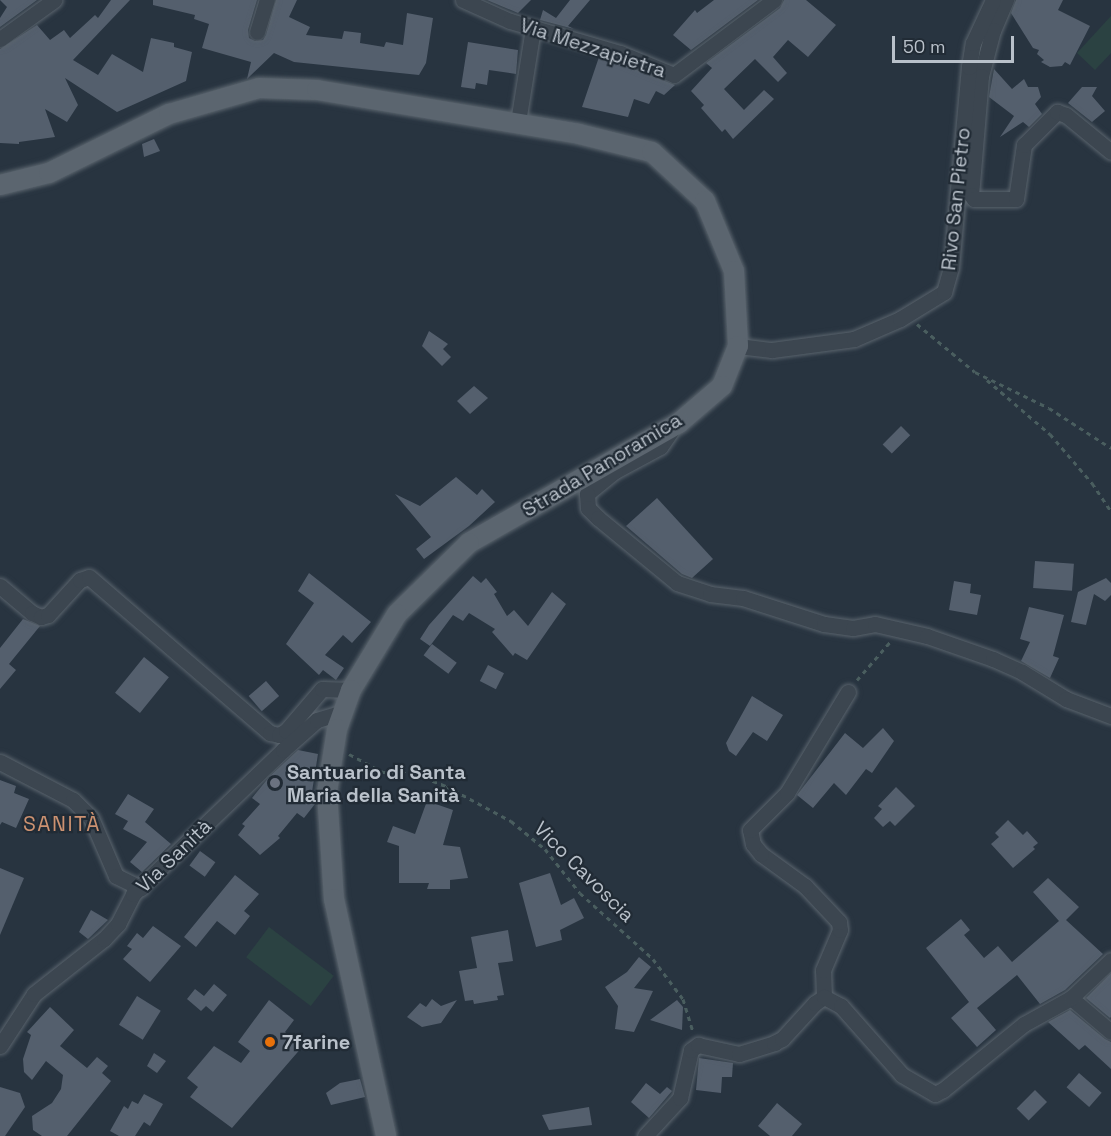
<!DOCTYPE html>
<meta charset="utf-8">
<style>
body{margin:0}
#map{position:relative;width:1111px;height:1136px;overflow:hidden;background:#283440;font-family:"Space Grotesk",sans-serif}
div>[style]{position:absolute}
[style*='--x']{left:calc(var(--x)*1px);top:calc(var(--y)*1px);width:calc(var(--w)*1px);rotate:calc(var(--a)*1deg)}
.green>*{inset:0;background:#2b4242;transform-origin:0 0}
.building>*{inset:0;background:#545f6d;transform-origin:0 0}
.path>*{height:3px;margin-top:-1.5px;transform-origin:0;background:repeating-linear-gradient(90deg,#4a5e5f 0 4.5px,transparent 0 9px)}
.roads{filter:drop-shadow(0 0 2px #5a646d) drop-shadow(0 0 2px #5a646d)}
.minor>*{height:15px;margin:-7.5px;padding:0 7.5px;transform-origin:7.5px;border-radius:7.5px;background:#3c4650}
.major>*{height:20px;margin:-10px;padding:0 10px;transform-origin:10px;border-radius:10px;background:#5b656f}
.dots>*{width:16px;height:16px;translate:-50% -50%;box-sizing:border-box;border:3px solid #212b35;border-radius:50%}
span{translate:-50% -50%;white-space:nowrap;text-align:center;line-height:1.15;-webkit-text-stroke:4.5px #212b35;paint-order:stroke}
.street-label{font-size:20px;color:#b9c1ca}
.poi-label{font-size:20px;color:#b9c1ca;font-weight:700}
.left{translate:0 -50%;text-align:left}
.neighbourhood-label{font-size:21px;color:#cd9271;letter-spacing:1.5px}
.scale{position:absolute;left:892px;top:36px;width:122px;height:27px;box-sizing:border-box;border:3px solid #b9c1ca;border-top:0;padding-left:8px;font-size:18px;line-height:21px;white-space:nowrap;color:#b9c1ca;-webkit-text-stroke:4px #212b35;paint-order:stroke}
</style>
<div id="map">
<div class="green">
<i style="clip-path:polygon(1111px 16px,1111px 53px,1095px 70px,1077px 53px)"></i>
<i style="left:269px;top:927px;width:81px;height:38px;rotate:37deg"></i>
</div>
<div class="building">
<i style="clip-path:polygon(0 0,37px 0,0 27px,0 18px,7px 7px)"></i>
<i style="clip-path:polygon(111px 0,130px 0,73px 60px,98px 75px,112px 54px,143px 72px,151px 38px,174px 43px,174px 47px,192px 52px,186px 81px,117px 112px,65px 78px,78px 105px,67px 122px,45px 109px,55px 137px,19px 142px,19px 144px,0 143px,0 49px,37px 25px,50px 40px,64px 30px,70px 38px,95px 15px,98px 18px)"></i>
<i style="clip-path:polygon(153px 0,257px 0,248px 30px,249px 38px,255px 41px,263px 40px,266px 35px,276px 0,297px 0,289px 17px,310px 27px,306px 35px,342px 39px,344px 31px,361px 33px,360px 43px,384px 47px,386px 42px,403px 45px,407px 13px,433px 18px,426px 63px,419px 75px,294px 62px,274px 53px,247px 79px,251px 62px,202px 48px,209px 24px,194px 19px,195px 15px,153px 5px)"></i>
<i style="clip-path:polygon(487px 0,531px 0,518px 13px)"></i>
<i style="clip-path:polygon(570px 0,590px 0,568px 26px,574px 29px,540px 20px,543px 10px,556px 18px)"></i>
<i style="clip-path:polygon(714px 0,758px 0,691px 50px,673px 35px,695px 10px,697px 13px)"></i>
<i style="clip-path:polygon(784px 0,806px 0,836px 25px,808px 57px,788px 40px,773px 57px,787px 73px,778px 82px,755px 59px,724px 89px,744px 110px,764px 90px,774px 99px,733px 139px,725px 129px,722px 132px,701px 108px,704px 105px,691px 91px,712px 68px,706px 63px,780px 8px)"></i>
<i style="clip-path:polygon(1016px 0,1063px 0,1058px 10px,1090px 26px,1070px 65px,1065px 62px,1062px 66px,1050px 67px,1041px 62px,1044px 60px,1037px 54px,1039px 50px,1033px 48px,1011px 13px)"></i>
<i style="clip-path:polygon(468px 42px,518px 50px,516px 74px,489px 70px,487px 85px,476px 83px,475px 89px,461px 87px)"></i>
<i style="clip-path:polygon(599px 57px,617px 62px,675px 85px,664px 95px,656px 91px,649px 104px,634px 99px,628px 117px,582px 107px)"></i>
<i style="clip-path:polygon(994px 69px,1012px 89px,1024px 79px,1028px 87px,1038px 87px,1041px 97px,1035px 104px,1042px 114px,1029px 127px,1023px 122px,1000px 137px,1014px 116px,989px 97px)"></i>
<i style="clip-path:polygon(1082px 87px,1097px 87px,1092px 96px,1105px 111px,1092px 122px,1068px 103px)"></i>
<i style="clip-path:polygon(154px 139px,160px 151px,144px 157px,142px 144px)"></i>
<i style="clip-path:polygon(429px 331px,448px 344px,443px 349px,451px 357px,442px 366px,422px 346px)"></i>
<i style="clip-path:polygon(474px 386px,488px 398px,470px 414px,457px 401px)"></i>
<i style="left:901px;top:426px;width:13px;height:26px;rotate:45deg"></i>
<i style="clip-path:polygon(456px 477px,477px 495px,482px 489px,495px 502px,469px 526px,424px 559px,416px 549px,431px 537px,395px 494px,420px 506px)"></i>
<i style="clip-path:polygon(657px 498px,713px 559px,692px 578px,682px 574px,626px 526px)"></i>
<i style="left:1035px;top:561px;width:39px;height:27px;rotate:4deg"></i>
<i style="clip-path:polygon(309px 573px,371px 622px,352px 643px,343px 635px,325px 655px,344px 668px,336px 680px,323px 670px,319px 675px,286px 644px,314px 603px,298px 591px)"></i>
<i style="clip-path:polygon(473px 576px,481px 583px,486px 578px,497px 592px,494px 594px,507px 616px,514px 610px,528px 626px,552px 592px,566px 604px,527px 660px,515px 653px,513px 656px,492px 632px,495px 629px,469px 613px,463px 621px,453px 615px,430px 646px,420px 639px,429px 625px)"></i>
<i style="clip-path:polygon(1106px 578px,1111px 583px,1111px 595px,1105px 601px,1094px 594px,1086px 625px,1071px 622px,1078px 592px)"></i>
<i style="clip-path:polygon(954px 581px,971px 584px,970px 593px,981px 595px,977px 615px,949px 610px)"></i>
<i style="clip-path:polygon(1029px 607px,1064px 615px,1053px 656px,1059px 658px,1050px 678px,1021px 661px,1030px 642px,1020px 639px)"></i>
<i style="clip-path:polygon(23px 619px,40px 626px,9px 664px,16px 670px,0 689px,0 648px)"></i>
<i style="left:432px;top:644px;width:31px;height:14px;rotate:37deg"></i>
<i style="left:144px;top:657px;width:32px;height:46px;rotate:39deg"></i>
<i style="left:488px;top:665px;width:18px;height:18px;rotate:27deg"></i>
<i style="left:266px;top:681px;width:20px;height:23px;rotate:49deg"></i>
<i style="clip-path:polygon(752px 696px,783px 715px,767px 741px,753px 732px,736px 756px,729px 751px,726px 743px)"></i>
<i style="clip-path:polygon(883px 728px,894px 741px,872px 773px,866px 769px,846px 795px,834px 783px,813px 808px,797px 795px,845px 733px,863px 748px)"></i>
<i style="clip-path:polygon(298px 750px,318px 754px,312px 792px,315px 792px,315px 804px,304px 818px,297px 813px,278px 836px,280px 838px,260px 855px,238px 835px,245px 826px,242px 824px,260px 804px,252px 798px,270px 776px)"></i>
<i style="clip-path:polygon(0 780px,16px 786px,14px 793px,29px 799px,16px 828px,2px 822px,0 825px)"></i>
<i style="clip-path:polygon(896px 787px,915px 806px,895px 826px,890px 821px,883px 827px,874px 818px,882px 809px,878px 806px)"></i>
<i style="clip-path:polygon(128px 794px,154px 809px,145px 822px,171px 844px,142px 872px,130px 862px,147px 842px,123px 829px,128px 821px,115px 814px)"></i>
<i style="clip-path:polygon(427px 801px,453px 810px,443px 845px,460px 847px,468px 878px,450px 880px,450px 889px,427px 889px,429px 883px,399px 883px,399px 846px,387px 842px,393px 826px,415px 834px)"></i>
<i style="clip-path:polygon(1008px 820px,1023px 835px,1027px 831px,1038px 843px,1033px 847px,1035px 849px,1013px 868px,991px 844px,999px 837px,995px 833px)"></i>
<i style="left:200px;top:851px;width:19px;height:18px;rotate:36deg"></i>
<i style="clip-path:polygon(0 868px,24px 878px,0 935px)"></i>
<i style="clip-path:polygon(550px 873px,561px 905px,574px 898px,584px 918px,560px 930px,562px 940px,536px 947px,519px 883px)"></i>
<i style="clip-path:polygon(235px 875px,259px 894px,244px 911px,250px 916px,235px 935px,217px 921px,196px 947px,184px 937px)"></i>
<i style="clip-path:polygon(1048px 878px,1079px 907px,1066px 920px,1103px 954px,1065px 990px,1040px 1004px,1017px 975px,977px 1008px,996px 1030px,977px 1047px,951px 1018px,969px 1002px,926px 948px,961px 919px,970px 930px,964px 935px,984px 958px,998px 946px,1012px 962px,1059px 921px,1033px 892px)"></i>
<i style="clip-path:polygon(91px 910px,108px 920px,88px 939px,79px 932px)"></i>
<i style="clip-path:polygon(153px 926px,181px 946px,150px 982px,123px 959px,132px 949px,127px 946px,137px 933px,143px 938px)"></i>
<i style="clip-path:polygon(508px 930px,513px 961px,498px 963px,504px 995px,497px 996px,498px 1000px,474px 1004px,473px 1000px,465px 1001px,459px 971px,477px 968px,471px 937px)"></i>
<i style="clip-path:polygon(639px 957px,651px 967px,634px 988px,653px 991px,634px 1032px,615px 1029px,618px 1006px,605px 987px,627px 972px)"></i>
<i style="clip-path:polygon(1111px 973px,1111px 1017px,1110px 1018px,1086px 998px)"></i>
<i style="clip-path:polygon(214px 984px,227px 995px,213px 1012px,206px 1006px,201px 1011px,187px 999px,195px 989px,204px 996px)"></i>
<i style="left:137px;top:996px;width:28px;height:34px;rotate:32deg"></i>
<i style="clip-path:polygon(432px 999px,441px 1006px,457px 1000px,441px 1023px,422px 1027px,407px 1017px,420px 1003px,426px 1007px)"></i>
<i style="clip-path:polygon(269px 1000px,294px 1020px,285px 1032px,303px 1046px,232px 1128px,190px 1097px,198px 1087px,187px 1078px,214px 1046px,241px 1063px,250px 1051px,238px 1042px)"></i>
<i style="clip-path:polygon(677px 1000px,683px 1007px,682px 1030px,650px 1020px)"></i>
<i style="clip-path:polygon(50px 1007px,74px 1030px,60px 1046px,87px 1068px,97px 1057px,108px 1066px,102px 1073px,111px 1081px,67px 1136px,42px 1136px,33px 1130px,32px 1116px,52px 1103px,61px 1089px,63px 1075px,46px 1061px,32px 1080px,24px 1072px,23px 1059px,31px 1035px,27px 1032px)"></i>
<i style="clip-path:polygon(1070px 1010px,1105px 1039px,1111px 1042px,1111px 1069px,1085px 1045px,1079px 1050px,1048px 1022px)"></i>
<i style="clip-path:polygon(154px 1053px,166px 1061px,157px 1073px,147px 1066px)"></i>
<i style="clip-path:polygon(699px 1058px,733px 1063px,732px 1077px,722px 1077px,721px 1093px,696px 1090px)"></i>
<i style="left:1079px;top:1073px;width:30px;height:19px;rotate:41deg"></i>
<i style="clip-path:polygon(360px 1079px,365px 1097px,331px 1105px,326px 1093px,340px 1083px)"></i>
<i style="clip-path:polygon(646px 1083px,660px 1094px,667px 1087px,672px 1091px,649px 1118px,631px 1102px)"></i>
<i style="clip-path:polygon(0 1087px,20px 1093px,25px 1107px,5px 1136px,0 1136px)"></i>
<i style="left:1035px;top:1090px;width:17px;height:26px;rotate:45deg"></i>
<i style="clip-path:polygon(144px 1094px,163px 1104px,150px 1126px,144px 1122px,135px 1136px,119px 1136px,110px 1131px,124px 1106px,128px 1109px,132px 1101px,138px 1104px)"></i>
<i style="clip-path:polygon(777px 1103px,802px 1124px,792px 1136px,770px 1136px,758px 1126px)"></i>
<i style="clip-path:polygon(589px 1107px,592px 1125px,549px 1130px,542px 1115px)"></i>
</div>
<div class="path">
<i style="--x:917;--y:324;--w:75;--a:39.6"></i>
<i style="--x:975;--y:372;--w:82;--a:25.9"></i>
<i style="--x:1049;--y:408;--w:74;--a:32.8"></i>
<i style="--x:987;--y:380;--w:83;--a:40.6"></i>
<i style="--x:1050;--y:434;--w:65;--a:49.4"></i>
<i style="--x:1092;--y:483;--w:34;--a:56"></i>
<i style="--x:857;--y:680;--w:50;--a:-49"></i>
<i style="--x:349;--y:754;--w:38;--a:28"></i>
<i style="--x:383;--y:772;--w:33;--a:3"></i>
<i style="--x:416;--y:774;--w:32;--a:22"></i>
<i style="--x:446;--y:786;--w:74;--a:28.3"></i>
<i style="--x:511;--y:821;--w:44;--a:39.5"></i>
<i style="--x:545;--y:849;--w:56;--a:51.5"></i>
<i style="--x:580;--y:893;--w:98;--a:42.1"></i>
<i style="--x:653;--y:959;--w:50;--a:53.1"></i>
<i style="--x:683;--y:999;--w:34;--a:73"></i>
</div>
<div class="roads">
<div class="minor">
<i style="--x:463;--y:0;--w:51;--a:24.1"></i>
<i style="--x:510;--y:21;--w:115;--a:16.2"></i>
<i style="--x:620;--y:53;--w:58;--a:22.2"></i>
<i style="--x:674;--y:75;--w:125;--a:-36.9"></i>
<i style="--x:1006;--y:0;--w:33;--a:113"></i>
<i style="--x:993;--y:30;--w:48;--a:104.6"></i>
<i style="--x:981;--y:76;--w:119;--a:94.8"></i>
<i style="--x:971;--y:195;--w:5;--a:53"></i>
<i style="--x:974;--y:199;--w:42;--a:0"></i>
<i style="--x:1016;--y:199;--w:55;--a:-81.6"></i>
<i style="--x:1024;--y:145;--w:47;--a:-45"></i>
<i style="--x:1057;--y:112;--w:9;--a:18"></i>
<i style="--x:1066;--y:115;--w:58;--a:39.4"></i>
<i style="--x:257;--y:32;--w:34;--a:-73"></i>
<i style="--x:0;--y:39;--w:67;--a:-35.8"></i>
<i style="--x:518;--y:122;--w:95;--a:-80.9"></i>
<i style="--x:738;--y:346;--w:34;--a:7"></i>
<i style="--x:772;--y:350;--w:83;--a:-7.6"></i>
<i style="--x:854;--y:339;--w:50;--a:-23.5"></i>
<i style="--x:900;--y:319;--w:52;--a:-31.5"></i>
<i style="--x:944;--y:292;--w:25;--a:-74"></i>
<i style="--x:951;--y:268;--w:202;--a:-84.9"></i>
<i style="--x:969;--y:67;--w:24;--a:-81"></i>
<i style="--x:973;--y:43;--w:47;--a:-65.1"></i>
<i style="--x:674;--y:427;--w:24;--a:125"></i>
<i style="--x:660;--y:447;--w:51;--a:151.9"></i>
<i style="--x:615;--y:471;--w:36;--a:141"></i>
<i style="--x:587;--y:494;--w:14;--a:86"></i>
<i style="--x:588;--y:508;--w:14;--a:45"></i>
<i style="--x:598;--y:518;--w:102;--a:39.4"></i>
<i style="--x:677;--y:583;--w:35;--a:18"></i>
<i style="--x:710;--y:594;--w:33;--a:7"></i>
<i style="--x:743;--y:598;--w:85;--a:17.8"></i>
<i style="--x:824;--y:624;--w:29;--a:8"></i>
<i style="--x:853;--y:628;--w:22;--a:-10"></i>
<i style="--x:875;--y:624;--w:53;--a:13"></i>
<i style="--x:927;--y:636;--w:70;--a:19.2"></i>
<i style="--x:993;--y:659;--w:32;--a:24"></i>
<i style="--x:1022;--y:672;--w:52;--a:31.5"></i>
<i style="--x:1066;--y:699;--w:48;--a:20.7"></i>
<i style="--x:0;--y:586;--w:42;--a:40.2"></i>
<i style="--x:32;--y:613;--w:10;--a:24"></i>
<i style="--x:41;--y:617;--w:7;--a:-16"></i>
<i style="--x:48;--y:615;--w:47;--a:-47.6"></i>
<i style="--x:80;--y:580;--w:9;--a:-18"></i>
<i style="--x:89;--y:577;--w:239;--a:40.8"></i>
<i style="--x:270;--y:733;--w:9;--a:13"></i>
<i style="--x:279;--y:735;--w:8;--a:-30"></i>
<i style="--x:286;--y:731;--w:55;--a:-49.4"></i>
<i style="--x:322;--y:689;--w:29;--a:2"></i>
<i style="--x:0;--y:762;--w:82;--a:27.5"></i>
<i style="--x:73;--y:800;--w:25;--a:45"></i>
<i style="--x:91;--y:818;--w:63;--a:66.7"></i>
<i style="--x:116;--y:876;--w:28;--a:26"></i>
<i style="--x:824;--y:997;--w:27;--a:-92"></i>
<i style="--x:823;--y:970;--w:43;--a:-67"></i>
<i style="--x:840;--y:930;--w:8;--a:-97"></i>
<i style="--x:839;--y:922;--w:50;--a:-133.4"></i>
<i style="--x:805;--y:886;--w:54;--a:-144"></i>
<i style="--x:761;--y:854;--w:13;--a:-129"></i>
<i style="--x:753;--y:844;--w:14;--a:-102"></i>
<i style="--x:750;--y:830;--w:52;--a:-45"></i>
<i style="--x:787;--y:793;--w:118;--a:-58.9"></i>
<i style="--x:1071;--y:998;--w:52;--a:40.4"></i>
<i style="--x:0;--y:1046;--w:62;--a:-56.8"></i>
<i style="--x:34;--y:994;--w:89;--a:-38.2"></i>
<i style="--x:104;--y:939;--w:21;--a:-47"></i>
<i style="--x:118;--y:924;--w:34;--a:-63"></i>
<i style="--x:133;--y:894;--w:208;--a:-43.8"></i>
<i style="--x:283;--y:750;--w:45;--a:-41.4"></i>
<i style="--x:317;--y:720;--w:27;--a:-17"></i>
<i style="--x:645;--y:1136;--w:52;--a:-47.4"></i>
<i style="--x:680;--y:1098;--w:49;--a:-77.1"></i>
<i style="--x:691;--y:1050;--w:9;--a:-36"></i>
<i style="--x:698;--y:1045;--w:42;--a:12.4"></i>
<i style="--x:739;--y:1054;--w:37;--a:-17"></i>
<i style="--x:774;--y:1043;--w:9;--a:-27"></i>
<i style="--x:782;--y:1039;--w:49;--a:-47.5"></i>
<i style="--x:815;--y:1003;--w:11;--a:-34"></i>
<i style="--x:824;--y:997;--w:19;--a:28"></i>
<i style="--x:841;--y:1006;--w:92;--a:48.5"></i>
<i style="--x:902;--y:1075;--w:38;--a:30"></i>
<i style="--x:935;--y:1094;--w:9;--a:-27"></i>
<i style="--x:943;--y:1090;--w:104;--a:-39.2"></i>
<i style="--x:1024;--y:1024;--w:54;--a:-29"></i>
<i style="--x:1071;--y:998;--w:55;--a:-43.5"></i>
</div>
<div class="major">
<i style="--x:0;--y:185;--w:50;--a:-13.8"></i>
<i style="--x:49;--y:173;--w:134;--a:-26.2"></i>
<i style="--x:169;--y:114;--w:94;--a:-16.1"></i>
<i style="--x:259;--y:88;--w:58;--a:2"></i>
<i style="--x:317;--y:90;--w:266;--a:9.5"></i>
<i style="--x:579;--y:134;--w:75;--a:13.9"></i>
<i style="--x:652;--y:152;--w:72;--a:42.8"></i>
<i style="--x:705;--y:201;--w:76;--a:67.5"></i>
<i style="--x:734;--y:271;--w:75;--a:86.9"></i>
<i style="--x:738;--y:346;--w:43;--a:111.8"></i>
<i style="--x:722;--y:386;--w:57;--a:139.3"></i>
<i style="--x:679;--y:423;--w:242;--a:150.3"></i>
<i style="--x:469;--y:543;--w:101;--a:135.4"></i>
<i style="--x:397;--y:614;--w:89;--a:121.2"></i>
<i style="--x:351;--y:690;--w:41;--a:109.7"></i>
<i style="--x:337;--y:729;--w:64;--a:99"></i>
<i style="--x:327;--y:792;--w:107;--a:86.3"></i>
<i style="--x:334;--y:899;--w:243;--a:77.6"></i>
</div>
</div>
<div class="dots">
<i style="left:275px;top:783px;background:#6b7280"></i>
<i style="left:270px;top:1042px;background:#e8710a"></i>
</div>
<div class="street-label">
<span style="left:593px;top:48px;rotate:18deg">Via Mezzapietra</span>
<span style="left:956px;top:199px;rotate:-84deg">Rivo San Pietro</span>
<span style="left:602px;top:465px;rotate:-31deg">Strada Panoramica</span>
<span style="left:174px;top:856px;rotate:-44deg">Via Sanità</span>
<span style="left:584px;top:872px;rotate:45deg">Vico Cavoscia</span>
</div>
<div class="poi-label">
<span class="left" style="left:287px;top:784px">Santuario di Santa<br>Maria della Sanità</span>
<span class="left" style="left:282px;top:1042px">7farine</span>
</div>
<div class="neighbourhood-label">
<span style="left:62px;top:824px">SANITÀ</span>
</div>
<div class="scale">50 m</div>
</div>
